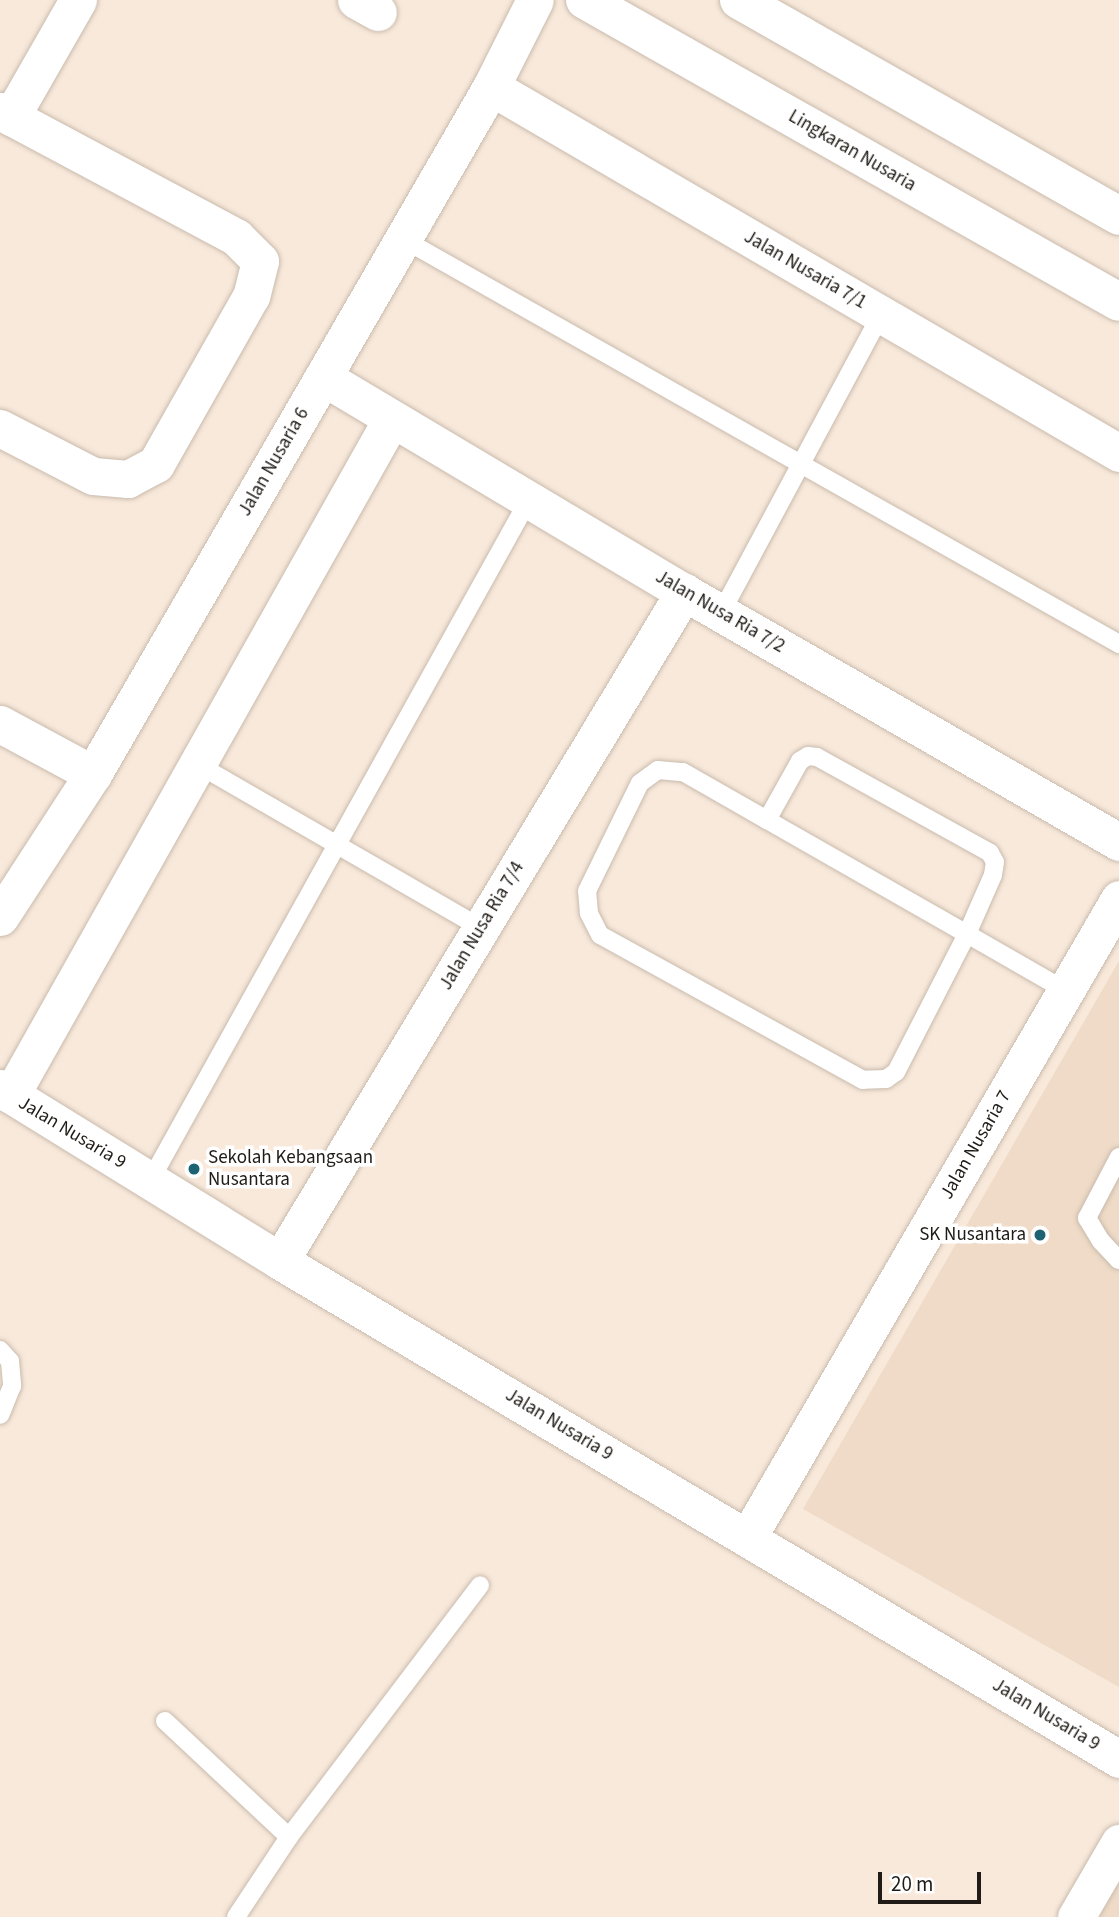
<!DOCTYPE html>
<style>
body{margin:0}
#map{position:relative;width:1119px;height:1917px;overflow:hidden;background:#f8e9db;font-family:"Source Sans 3",sans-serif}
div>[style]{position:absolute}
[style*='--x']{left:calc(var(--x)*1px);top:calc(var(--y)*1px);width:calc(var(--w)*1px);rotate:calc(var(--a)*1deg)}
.built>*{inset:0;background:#efdbc7}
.roads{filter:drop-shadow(0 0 2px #c9bbad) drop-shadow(0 0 2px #c9bbad)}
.lane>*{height:18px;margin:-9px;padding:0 9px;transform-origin:9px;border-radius:9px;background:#fff}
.street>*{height:37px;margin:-18.5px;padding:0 18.5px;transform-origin:18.5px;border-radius:18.5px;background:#fff}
.secondary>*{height:38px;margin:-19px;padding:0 19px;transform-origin:19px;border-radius:19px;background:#fff}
.dots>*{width:19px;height:19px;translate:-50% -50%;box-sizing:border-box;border:4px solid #fff;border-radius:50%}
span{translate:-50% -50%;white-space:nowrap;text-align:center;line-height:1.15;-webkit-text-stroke:7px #fff;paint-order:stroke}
.street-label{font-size:19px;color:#201b16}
.poi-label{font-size:19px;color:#201b16}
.left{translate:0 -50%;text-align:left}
.right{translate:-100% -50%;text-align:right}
.scale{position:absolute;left:878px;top:1872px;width:103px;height:32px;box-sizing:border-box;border:4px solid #201b16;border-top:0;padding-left:9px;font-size:21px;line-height:24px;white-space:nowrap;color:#201b16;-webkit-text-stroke:5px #fff;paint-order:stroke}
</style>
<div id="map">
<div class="built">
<i style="clip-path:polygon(1119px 961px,1119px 1687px,803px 1509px)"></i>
<i style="clip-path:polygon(1119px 1883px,1119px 1917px,1099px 1917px)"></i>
</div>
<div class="roads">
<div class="lane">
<i style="--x:403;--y:239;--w:823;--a:29.49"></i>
<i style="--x:721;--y:613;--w:339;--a:-61.8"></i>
<i style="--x:197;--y:764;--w:328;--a:30"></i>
<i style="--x:767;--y:820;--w:68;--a:-60.8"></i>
<i style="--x:800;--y:761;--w:9;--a:-32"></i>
<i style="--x:808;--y:756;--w:9;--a:6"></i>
<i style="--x:817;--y:757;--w:198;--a:29"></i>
<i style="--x:990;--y:853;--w:10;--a:61"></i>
<i style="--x:995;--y:862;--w:13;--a:99"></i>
<i style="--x:993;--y:875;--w:64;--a:113.8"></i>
<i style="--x:967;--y:934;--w:155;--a:117.2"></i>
<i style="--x:896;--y:1072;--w:12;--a:145"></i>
<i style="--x:886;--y:1079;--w:23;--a:178"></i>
<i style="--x:863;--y:1080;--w:300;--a:-151.1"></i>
<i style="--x:600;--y:935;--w:25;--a:-117"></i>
<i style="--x:589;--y:913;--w:22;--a:-95"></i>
<i style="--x:587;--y:891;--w:120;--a:-63.9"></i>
<i style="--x:640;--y:783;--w:22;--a:-36"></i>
<i style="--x:658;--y:770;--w:25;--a:5"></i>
<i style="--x:683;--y:772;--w:97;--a:29.7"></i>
<i style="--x:767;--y:820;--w:230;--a:29.7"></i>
<i style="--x:967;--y:934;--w:114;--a:29.9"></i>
<i style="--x:1119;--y:1157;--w:69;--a:117.7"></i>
<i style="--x:1087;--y:1218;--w:27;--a:59"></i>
<i style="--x:1101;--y:1241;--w:26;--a:47"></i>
<i style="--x:150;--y:1181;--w:778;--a:-60.93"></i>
<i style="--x:0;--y:1350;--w:15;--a:48"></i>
<i style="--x:10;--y:1361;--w:25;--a:85"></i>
<i style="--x:12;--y:1386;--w:31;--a:112"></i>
<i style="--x:165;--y:1721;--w:170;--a:43.1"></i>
<i style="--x:236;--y:1917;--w:96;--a:-56.5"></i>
<i style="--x:289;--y:1837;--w:316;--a:-52.8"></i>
</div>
<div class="street">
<i style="--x:356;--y:0;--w:25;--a:29"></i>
<i style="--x:491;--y:87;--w:727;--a:30.23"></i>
<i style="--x:0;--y:111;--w:268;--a:28.1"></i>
<i style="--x:236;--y:237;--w:34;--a:45"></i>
<i style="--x:260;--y:261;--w:36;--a:104"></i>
<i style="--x:251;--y:296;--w:193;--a:119.5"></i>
<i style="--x:156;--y:464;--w:32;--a:152"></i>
<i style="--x:128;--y:479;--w:35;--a:-175"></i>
<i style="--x:93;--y:476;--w:105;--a:-152.7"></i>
<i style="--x:11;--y:117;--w:135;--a:-60.2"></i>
<i style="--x:323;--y:377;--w:420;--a:30.8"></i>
<i style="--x:684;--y:592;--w:502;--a:29.89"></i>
<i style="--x:0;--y:724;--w:106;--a:28.3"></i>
<i style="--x:0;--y:917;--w:171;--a:-57"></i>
<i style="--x:93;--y:774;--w:794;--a:-59.91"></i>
<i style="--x:491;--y:87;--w:97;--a:-63.2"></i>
<i style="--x:0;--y:1088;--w:329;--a:31.7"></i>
<i style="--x:280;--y:1261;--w:976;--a:30.69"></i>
<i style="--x:11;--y:1095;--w:775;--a:-60.62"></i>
<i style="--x:280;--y:1261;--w:782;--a:-58.87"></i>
<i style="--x:748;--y:1537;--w:738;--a:-59.82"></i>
<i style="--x:1076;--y:1917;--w:86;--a:-59.8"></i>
</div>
<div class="secondary">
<i style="--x:585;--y:0;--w:613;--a:29.49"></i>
<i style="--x:739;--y:0;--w:437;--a:29.6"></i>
</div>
</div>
<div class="dots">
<i style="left:194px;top:1169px;background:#1c6373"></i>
<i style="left:1040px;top:1235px;background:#1c6373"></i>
</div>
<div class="street-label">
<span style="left:852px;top:151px;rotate:30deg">Lingkaran Nusaria</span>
<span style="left:805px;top:270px;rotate:30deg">Jalan Nusaria 7/1</span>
<span style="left:274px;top:462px;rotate:-60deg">Jalan Nusaria 6</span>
<span style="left:720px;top:612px;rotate:30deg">Jalan Nusa Ria 7/2</span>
<span style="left:482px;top:926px;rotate:-59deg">Jalan Nusa Ria 7/4</span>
<span style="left:72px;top:1133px;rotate:31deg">Jalan Nusaria 9</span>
<span style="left:976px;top:1145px;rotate:-60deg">Jalan Nusaria 7</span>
<span style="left:559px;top:1425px;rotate:31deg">Jalan Nusaria 9</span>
<span style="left:1046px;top:1715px;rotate:31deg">Jalan Nusaria 9</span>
</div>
<div class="poi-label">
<span class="left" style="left:208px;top:1169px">Sekolah Kebangsaan<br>Nusantara</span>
<span class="right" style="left:1026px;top:1235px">SK Nusantara</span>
</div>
<div class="scale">20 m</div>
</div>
